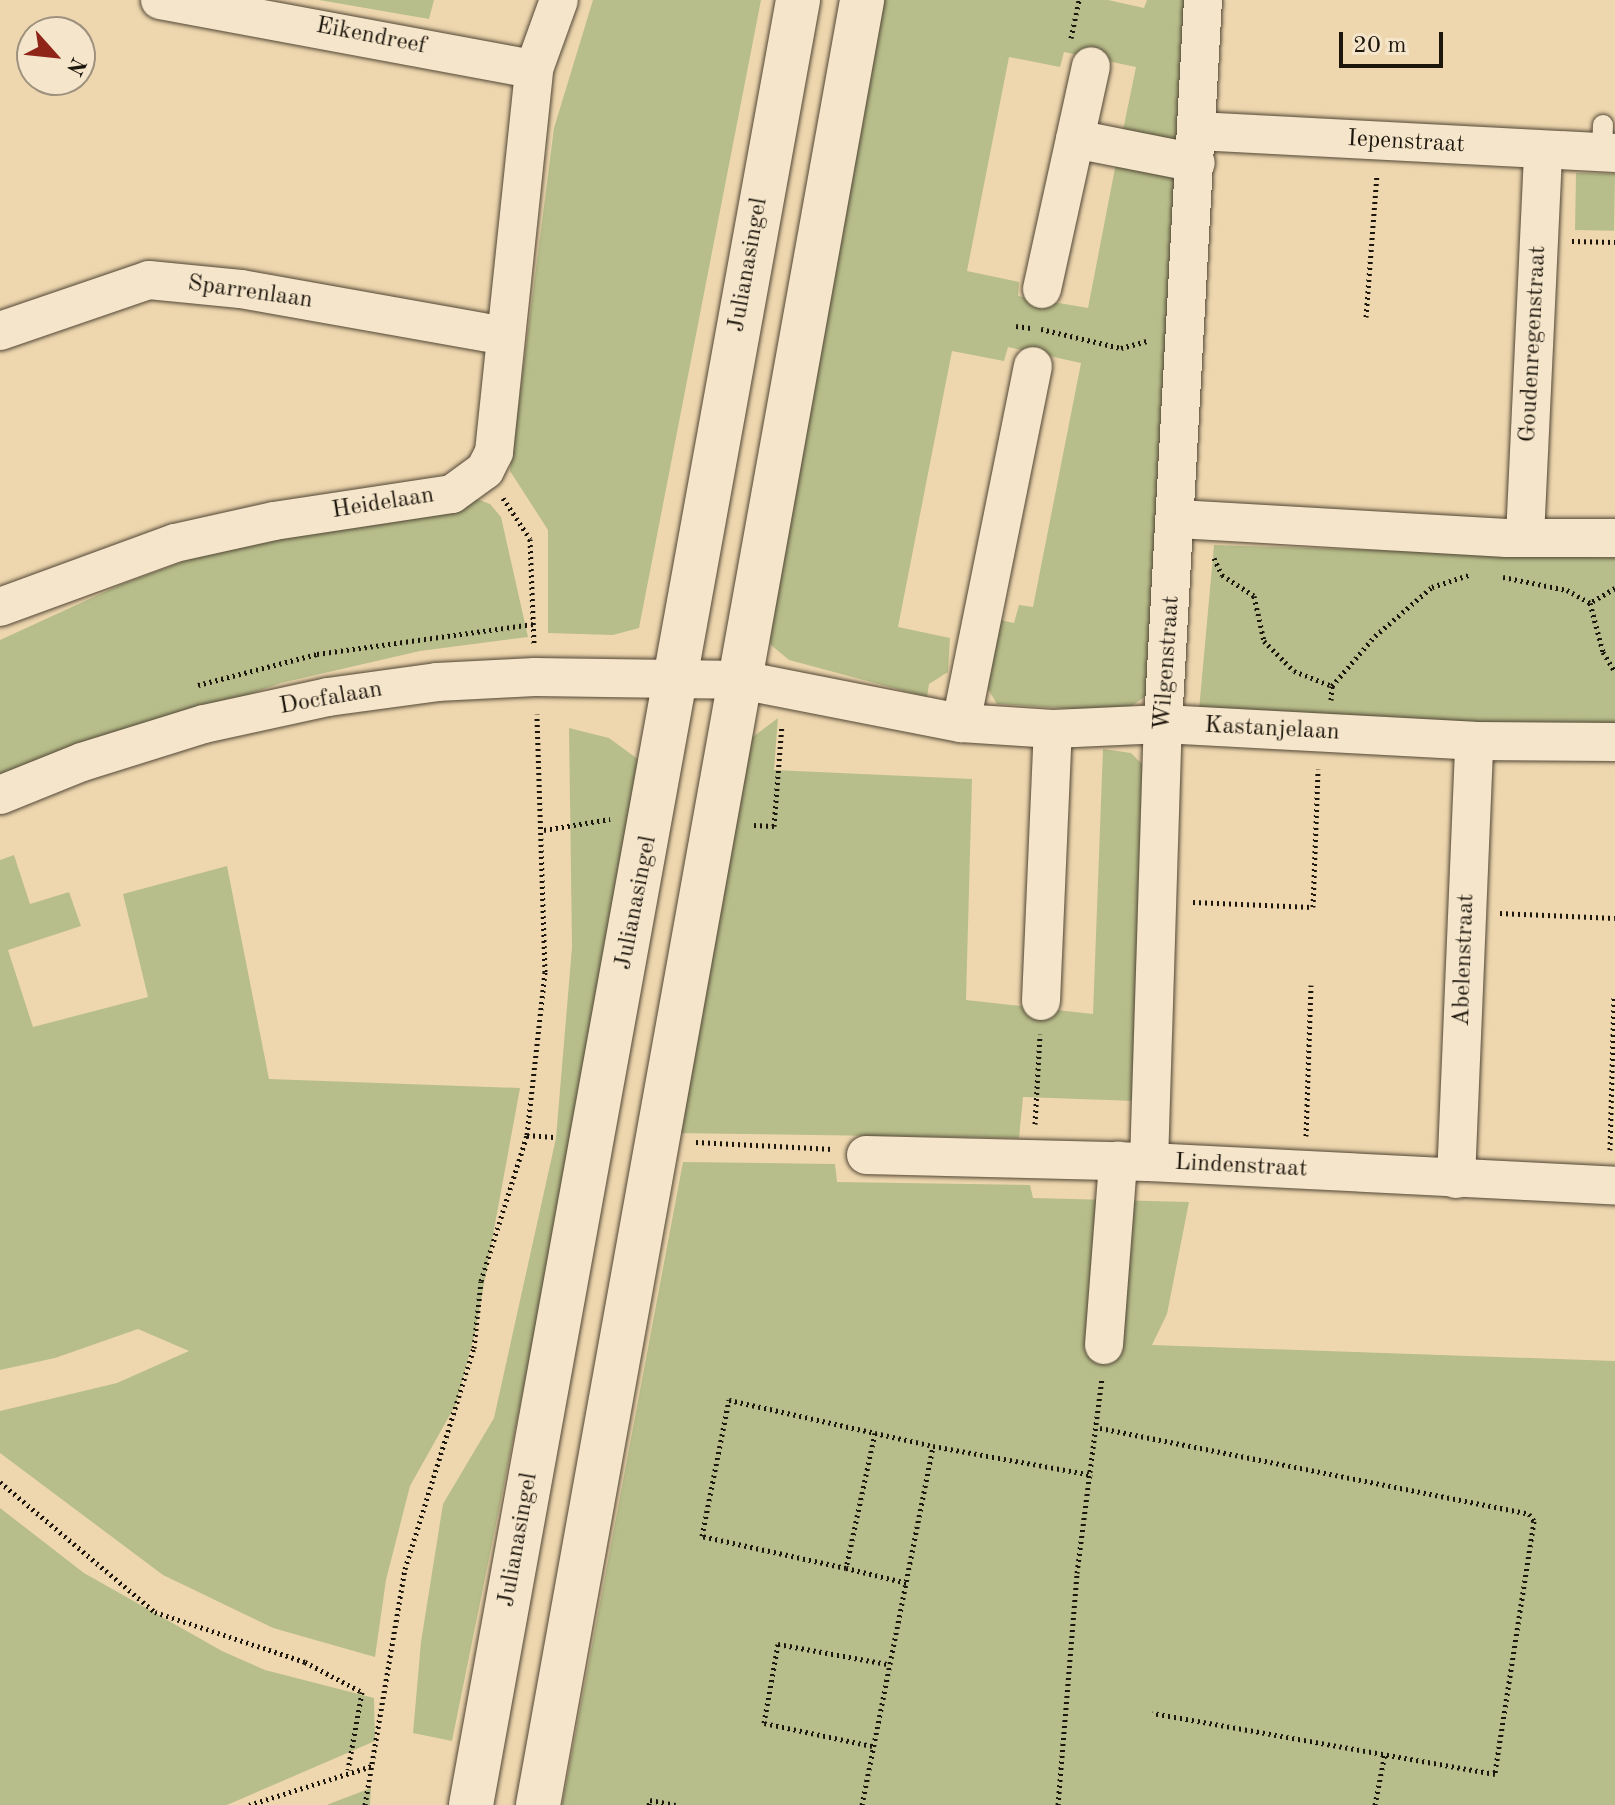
<!DOCTYPE html>
<style>
body{margin:0}
#map{position:relative;width:1615px;height:1805px;overflow:hidden;background:#eed7af;font-family:"Old Standard TT",serif}
div>[style]{position:absolute}
[style*='--x']{left:calc(var(--x)*1px);top:calc(var(--y)*1px);width:calc(var(--w)*1px);rotate:calc(var(--a)*1deg)}
.green>*{inset:0;background:#b8be8b;transform-origin:0 0}
.path>*{height:5px;margin-top:-2.5px;transform-origin:0;background:repeating-linear-gradient(90deg,#1d160c 0 2px,transparent 0 6px)}
.roads{filter:drop-shadow(0 0 2px #514635) drop-shadow(0 0 2px #514635)}
.service>*{height:20px;margin:-10px;padding:0 10px;transform-origin:10px;border-radius:10px;background:#f4e5cb}
.minor>*{height:38px;margin:-19px;padding:0 19px;transform-origin:19px;border-radius:19px;background:#f4e5cb}
.secondary>*{height:44px;margin:-22px;padding:0 22px;transform-origin:22px;border-radius:22px;background:#f4e5cb}
span{translate:-50% -50%;white-space:nowrap;text-align:center;line-height:1.15;-webkit-text-stroke:8px #f4e5cb;paint-order:stroke}
.street-label{font-size:24px;color:#1d160c}
.north{position:absolute;left:16px;top:16px;width:80px;height:80px;box-sizing:border-box;background:#f4e5cb;border:2px solid #9e927f;border-radius:50%;rotate:117deg;font-size:22px;font-weight:700;line-height:32px;text-align:center;color:#1d160c}
.north::after{content:'';display:block;margin:auto;width:28px;height:36px;background:#8f2418;clip-path:polygon(50% 0,100% 100%,50% 72%,0 100%)}
.scale{position:absolute;left:1339px;top:32px;width:104px;height:36px;box-sizing:border-box;border:4px solid #1d160c;border-top:0;padding-left:10px;font-size:24px;line-height:28px;white-space:nowrap;color:#1d160c;-webkit-text-stroke:6px #f4e5cb;paint-order:stroke}
</style>
<div id="map">
<div class="green">
<i style="clip-path:polygon(319px 0,434px 0,429px 19px)"></i>
<i style="clip-path:polygon(593px 0,761px 0,639px 628px,613px 635px,548px 633px,548px 530px,510px 471px,554px 128px)"></i>
<i style="clip-path:polygon(879px 0,1108px 0,1144px 8px,1147px 0,1187px 0,1179px 153px,1122px 135px,1136px 67px,1064px 52px,1060px 67px,1009px 57px,967px 271px,1019px 282px,1018px 296px,1088px 308px,1116px 163px,1178px 178px,1146px 696px,1123px 712px,997px 704px,982px 679px,995px 619px,1014px 623px,1019px 605px,1033px 607px,1081px 363px,1008px 347px,1004px 361px,952px 351px,898px 627px,950px 638px,948px 672px,929px 684px,927px 697px,789px 660px,771px 645px,765px 622px)"></i>
<i style="left:1576px;top:173px;width:39px;height:57px;rotate:1deg"></i>
<i style="clip-path:polygon(477px 499px,490px 504px,501px 517px,528px 637px,420px 651px,281px 683px,0 783px,0 640px,120px 585px,247px 538px)"></i>
<i style="clip-path:polygon(1214px 545px,1615px 558px,1615px 727px,1225px 716px,1199px 710px)"></i>
<i style="clip-path:polygon(778px 718px,774px 770px,972px 779px,966px 1000px,1093px 1014px,1103px 749px,1131px 753px,1147px 769px,1135px 1101px,1023px 1097px,1019px 1138px,671px 1133px,750px 739px)"></i>
<i style="clip-path:polygon(569px 728px,609px 738px,643px 763px,588px 1070px,452px 1741px,413px 1733px,421px 1642px,443px 1504px,494px 1418px,556px 1138px,572px 947px)"></i>
<i style="clip-path:polygon(14px 855px,30px 904px,69px 892px,81px 926px,8px 950px,33px 1027px,148px 997px,123px 894px,227px 866px,269px 1079px,520px 1088px,475px 1333px,456px 1404px,410px 1486px,386px 1580px,375px 1657px,273px 1628px,163px 1575px,0 1453px,0 1411px,117px 1383px,189px 1351px,138px 1329px,55px 1358px,0 1370px,0 860px)"></i>
<i style="clip-path:polygon(683px 1162px,835px 1164px,837px 1182px,1030px 1185px,1033px 1198px,1189px 1202px,1167px 1314px,1152px 1345px,1615px 1361px,1615px 1805px,562px 1805px)"></i>
<i style="clip-path:polygon(0 1508px,84px 1573px,222px 1651px,265px 1670px,374px 1698px,375px 1741px,227px 1805px,0 1805px)"></i>
<i style="clip-path:polygon(371px 1788px,370px 1805px,327px 1805px,329px 1804px)"></i>
</div>
<div class="path">
<i style="--x:1071;--y:38;--w:39;--a:-78"></i>
<i style="--x:1572;--y:241;--w:43;--a:1.3"></i>
<i style="--x:1366;--y:317;--w:142;--a:-85.6"></i>
<i style="--x:1016;--y:326;--w:15;--a:8"></i>
<i style="--x:1041;--y:329;--w:82;--a:13.4"></i>
<i style="--x:1121;--y:348;--w:27;--a:-15"></i>
<i style="--x:503;--y:498;--w:49;--a:56.6"></i>
<i style="--x:530;--y:539;--w:105;--a:87.8"></i>
<i style="--x:1214;--y:558;--w:19;--a:65"></i>
<i style="--x:1222;--y:575;--w:38;--a:33"></i>
<i style="--x:1254;--y:596;--w:46;--a:77.5"></i>
<i style="--x:1264;--y:641;--w:42;--a:45"></i>
<i style="--x:1294;--y:671;--w:41;--a:21.5"></i>
<i style="--x:1503;--y:577;--w:65;--a:11.5"></i>
<i style="--x:1567;--y:590;--w:26;--a:29"></i>
<i style="--x:1615;--y:588;--w:29;--a:149"></i>
<i style="--x:1590;--y:603;--w:51;--a:75.1"></i>
<i style="--x:1603;--y:652;--w:23;--a:59"></i>
<i style="--x:198;--y:685;--w:123;--a:-14.6"></i>
<i style="--x:317;--y:654;--w:218;--a:-7.9"></i>
<i style="--x:1331;--y:700;--w:14;--a:-86"></i>
<i style="--x:1332;--y:686;--w:66;--a:-49.3"></i>
<i style="--x:1375;--y:636;--w:75;--a:-40.7"></i>
<i style="--x:1432;--y:587;--w:39;--a:-18"></i>
<i style="--x:754;--y:825;--w:20;--a:3"></i>
<i style="--x:774;--y:826;--w:101;--a:-85.5"></i>
<i style="--x:544;--y:830;--w:67;--a:-9.5"></i>
<i style="--x:1193;--y:902;--w:120;--a:2.4"></i>
<i style="--x:1313;--y:907;--w:138;--a:-87.9"></i>
<i style="--x:1500;--y:913;--w:115;--a:2.5"></i>
<i style="--x:1035;--y:1124;--w:90;--a:-86.8"></i>
<i style="--x:527;--y:1135;--w:27;--a:4"></i>
<i style="--x:1306;--y:1136;--w:151;--a:-88.1"></i>
<i style="--x:696;--y:1142;--w:137;--a:2.9"></i>
<i style="--x:1610;--y:1150;--w:155;--a:-88.5"></i>
<i style="--x:1100;--y:1428;--w:438;--a:11.3"></i>
<i style="--x:1529;--y:1514;--w:9;--a:54"></i>
<i style="--x:1534;--y:1521;--w:256;--a:98.8"></i>
<i style="--x:1495;--y:1774;--w:348;--a:-169.9"></i>
<i style="--x:875;--y:1433;--w:138;--a:102.1"></i>
<i style="--x:846;--y:1568;--w:148;--a:-167.5"></i>
<i style="--x:702;--y:1536;--w:139;--a:-78.8"></i>
<i style="--x:729;--y:1400;--w:150;--a:12.7"></i>
<i style="--x:875;--y:1433;--w:59;--a:12.6"></i>
<i style="--x:0;--y:1482;--w:202;--a:40"></i>
<i style="--x:155;--y:1612;--w:158;--a:18.4"></i>
<i style="--x:305;--y:1662;--w:64;--a:27.8"></i>
<i style="--x:362;--y:1692;--w:79;--a:100.2"></i>
<i style="--x:846;--y:1568;--w:63;--a:13.8"></i>
<i style="--x:872;--y:1746;--w:110;--a:-168"></i>
<i style="--x:764;--y:1723;--w:80;--a:-80"></i>
<i style="--x:778;--y:1644;--w:111;--a:10.4"></i>
<i style="--x:249;--y:1805;--w:129;--a:-17.6"></i>
<i style="--x:365;--y:1805;--w:239;--a:-80.4"></i>
<i style="--x:405;--y:1569;--w:232;--a:-72.7"></i>
<i style="--x:474;--y:1348;--w:67;--a:-84"></i>
<i style="--x:481;--y:1281;--w:153;--a:-72.5"></i>
<i style="--x:527;--y:1135;--w:164;--a:-83.7"></i>
<i style="--x:545;--y:972;--w:258;--a:-91.8"></i>
<i style="--x:649;--y:1805;--w:5;--a:-79"></i>
<i style="--x:650;--y:1800;--w:26;--a:11"></i>
<i style="--x:862;--y:1805;--w:366;--a:-78.8"></i>
<i style="--x:933;--y:1446;--w:162;--a:10.3"></i>
<i style="--x:1058;--y:1805;--w:233;--a:-85.3"></i>
<i style="--x:1077;--y:1573;--w:197;--a:-82.7"></i>
<i style="--x:1375;--y:1805;--w:53;--a:-79.1"></i>
</div>
<div class="roads">
<div class="service">
<i style="--x:1602;--y:153;--w:28;--a:-88"></i>
</div>
<div class="minor">
<i style="--x:160;--y:0;--w:380;--a:10.5"></i>
<i style="--x:1197;--y:131;--w:419;--a:3"></i>
<i style="--x:1075;--y:139;--w:123;--a:11.2"></i>
<i style="--x:1042;--y:289;--w:228;--a:-77.6"></i>
<i style="--x:0;--y:331;--w:157;--a:-18.9"></i>
<i style="--x:149;--y:280;--w:92;--a:5.6"></i>
<i style="--x:241;--y:289;--w:268;--a:10.1"></i>
<i style="--x:1178;--y:519;--w:329;--a:3.3"></i>
<i style="--x:1506;--y:538;--w:109;--a:0"></i>
<i style="--x:1525;--y:537;--w:386;--a:-87.3"></i>
<i style="--x:0;--y:607;--w:186;--a:-20.1"></i>
<i style="--x:175;--y:543;--w:101;--a:-12.5"></i>
<i style="--x:274;--y:521;--w:180;--a:-8.6"></i>
<i style="--x:452;--y:494;--w:41;--a:-36"></i>
<i style="--x:485;--y:470;--w:20;--a:-63"></i>
<i style="--x:494;--y:452;--w:385;--a:-84"></i>
<i style="--x:534;--y:69;--w:73;--a:-70.1"></i>
<i style="--x:961;--y:723;--w:364;--a:-78.6"></i>
<i style="--x:0;--y:795;--w:88;--a:-21.9"></i>
<i style="--x:82;--y:762;--w:128;--a:-17.3"></i>
<i style="--x:204;--y:724;--w:127;--a:-12.3"></i>
<i style="--x:328;--y:697;--w:110;--a:-7.8"></i>
<i style="--x:437;--y:682;--w:98;--a:-2.9"></i>
<i style="--x:535;--y:677;--w:206;--a:0.8"></i>
<i style="--x:741;--y:680;--w:224;--a:11.1"></i>
<i style="--x:961;--y:723;--w:92;--a:3.7"></i>
<i style="--x:1053;--y:729;--w:110;--a:-2.6"></i>
<i style="--x:1163;--y:724;--w:311;--a:3.1"></i>
<i style="--x:1474;--y:741;--w:141;--a:0.4"></i>
<i style="--x:1041;--y:1001;--w:272;--a:-87.5"></i>
<i style="--x:866;--y:1155;--w:283;--a:1.4"></i>
<i style="--x:1149;--y:1162;--w:467;--a:2.9"></i>
<i style="--x:1149;--y:1162;--w:438;--a:-88.2"></i>
<i style="--x:1163;--y:724;--w:725;--a:-86.84"></i>
<i style="--x:1456;--y:1179;--w:438;--a:-87.6"></i>
<i style="--x:1104;--y:1345;--w:185;--a:-85.6"></i>
</div>
<div class="secondary">
<i style="--x:471;--y:1805;--w:1834;--a:-79.73"></i>
<i style="--x:538;--y:1805;--w:1834;--a:-79.82"></i>
</div>
</div>
<div class="street-label">
<span style="left:371px;top:37px;rotate:11deg">Eikendreef</span>
<span style="left:1406px;top:143px;rotate:3deg">Iepenstraat</span>
<span style="left:749px;top:265px;rotate:-80deg">Julianasingel</span>
<span style="left:250px;top:293px;rotate:8deg">Sparrenlaan</span>
<span style="left:1534px;top:344px;rotate:-87deg">Goudenregenstraat</span>
<span style="left:383px;top:504px;rotate:-9deg">Heidelaan</span>
<span style="left:1168px;top:663px;rotate:-86deg">Wilgenstraat</span>
<span style="left:331px;top:699px;rotate:-10deg">Docfalaan</span>
<span style="left:1272px;top:730px;rotate:3deg">Kastanjelaan</span>
<span style="left:637px;top:903px;rotate:-79deg">Julianasingel</span>
<span style="left:1465px;top:960px;rotate:-88deg">Abelenstraat</span>
<span style="left:1241px;top:1167px;rotate:3deg">Lindenstraat</span>
<span style="left:519px;top:1540px;rotate:-80deg">Julianasingel</span>
</div>
<div class="north">N</div>
<div class="scale">20 m</div>
</div>
